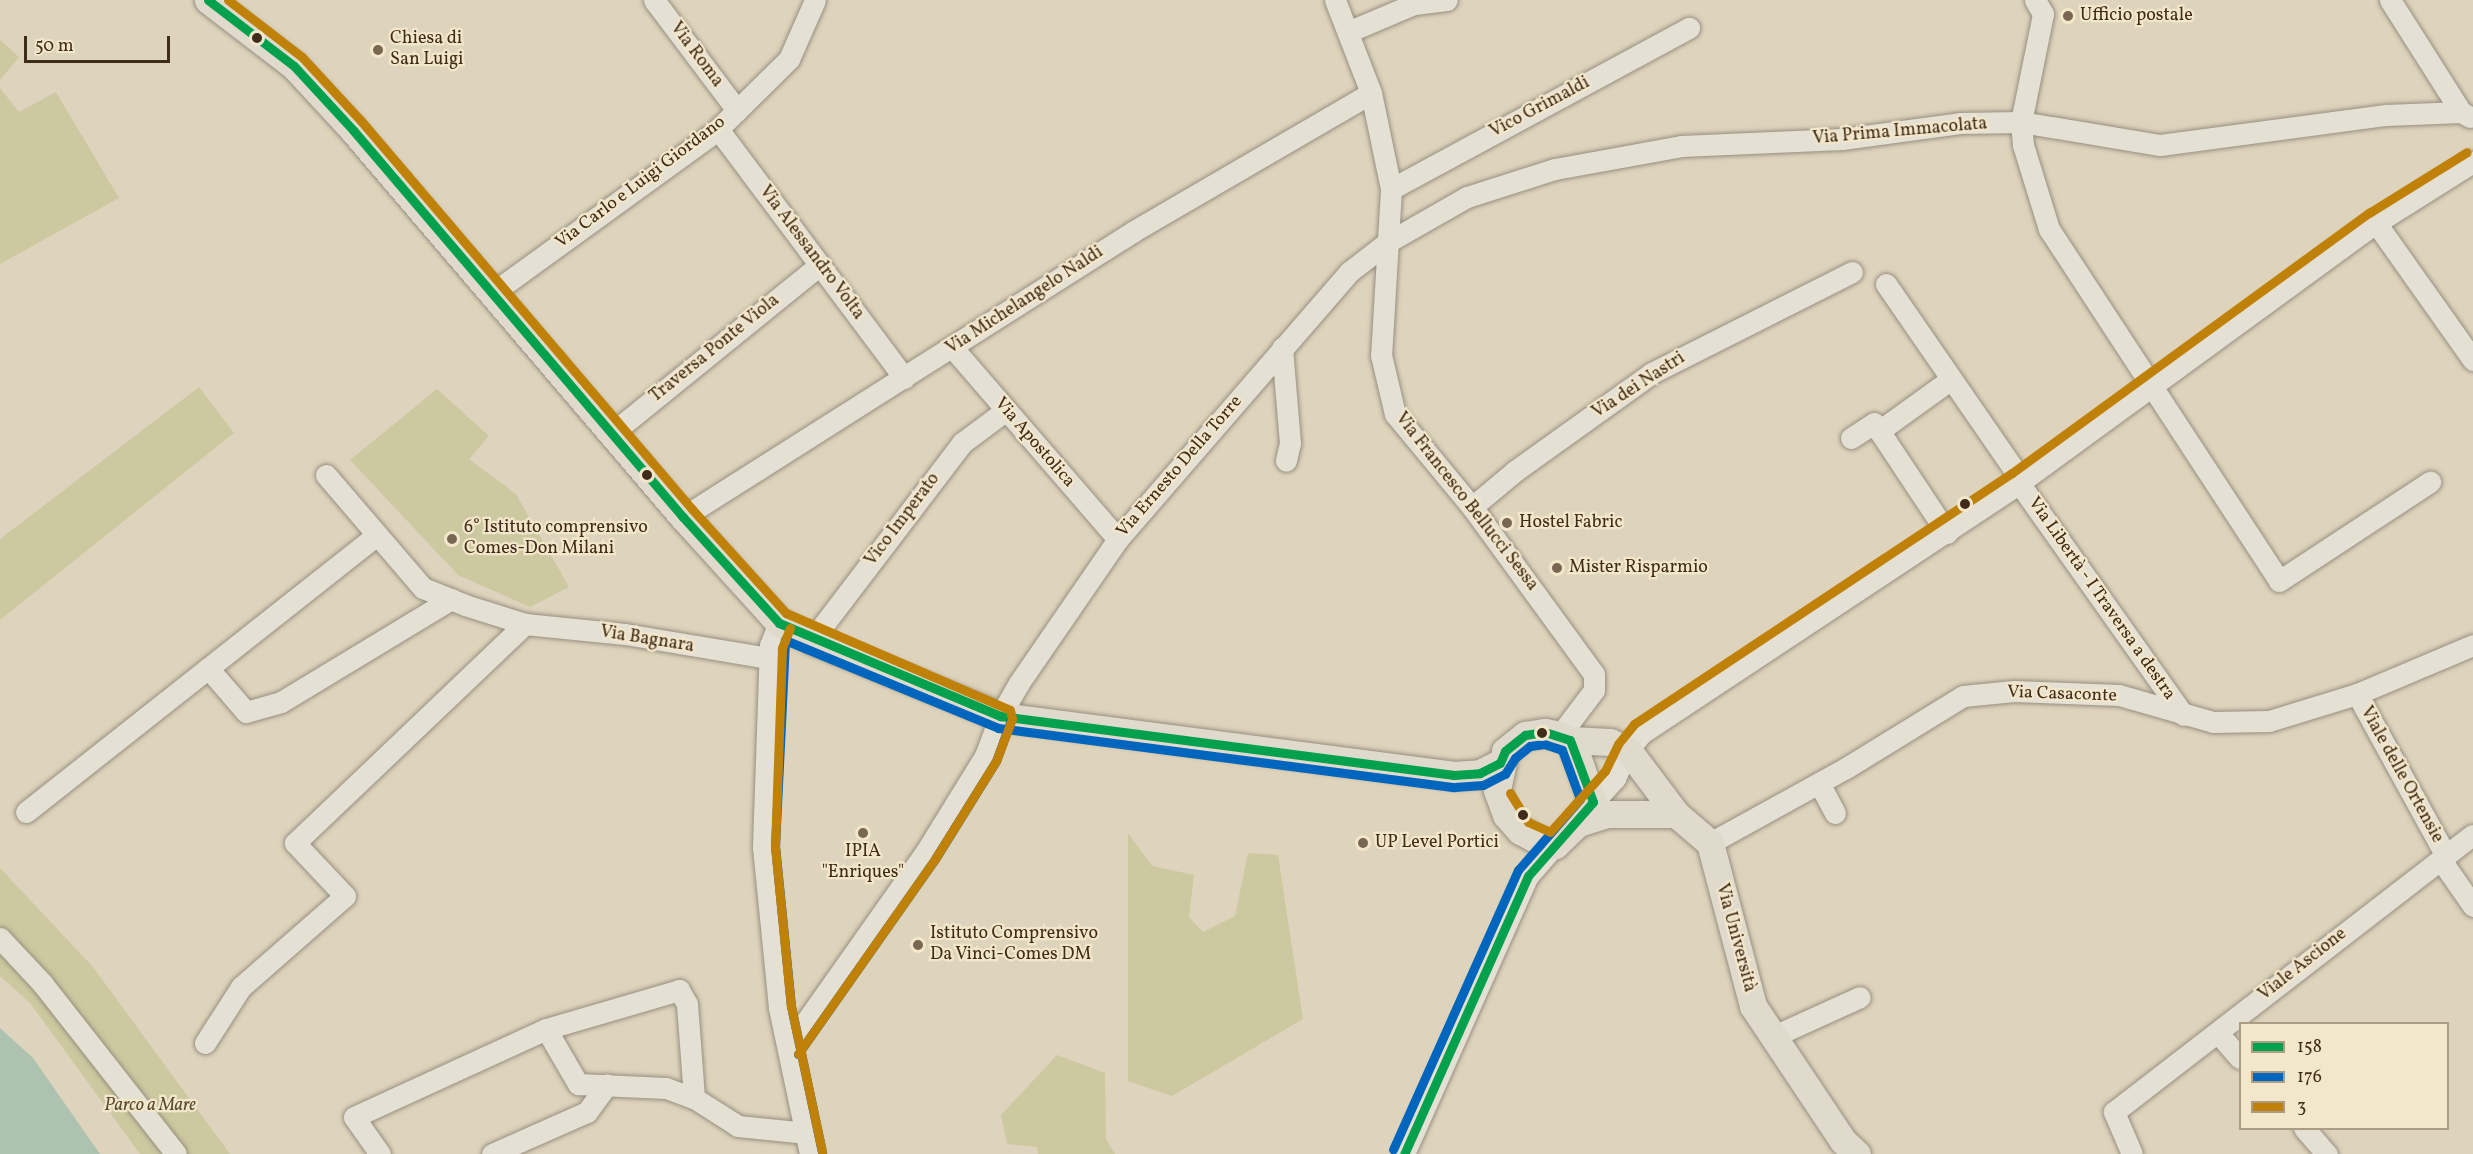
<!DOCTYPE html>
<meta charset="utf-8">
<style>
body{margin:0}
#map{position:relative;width:2473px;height:1154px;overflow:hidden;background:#ded4bd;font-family:Vollkorn,serif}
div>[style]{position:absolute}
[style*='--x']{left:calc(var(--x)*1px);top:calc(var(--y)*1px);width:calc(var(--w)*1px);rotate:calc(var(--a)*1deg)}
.green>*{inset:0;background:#ccc89f}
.water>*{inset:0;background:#aec2b0}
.roads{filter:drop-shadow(0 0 2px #978f7f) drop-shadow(0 0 2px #978f7f)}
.minor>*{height:21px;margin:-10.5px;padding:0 10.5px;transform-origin:10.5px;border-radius:10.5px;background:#e5e0d4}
.major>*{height:27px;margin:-13.5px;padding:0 13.5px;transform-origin:13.5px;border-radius:13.5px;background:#e0dacd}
.bus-1>*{height:9px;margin:-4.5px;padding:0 4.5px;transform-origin:4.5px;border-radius:4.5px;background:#03a04e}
.bus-2>*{height:9px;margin:-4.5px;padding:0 4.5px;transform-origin:4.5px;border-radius:4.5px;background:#0065bd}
.bus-3>*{height:9px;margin:-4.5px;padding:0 4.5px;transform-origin:4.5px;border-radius:4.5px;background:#c08108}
.dots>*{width:16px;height:16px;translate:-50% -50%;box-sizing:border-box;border:3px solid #f3e7cb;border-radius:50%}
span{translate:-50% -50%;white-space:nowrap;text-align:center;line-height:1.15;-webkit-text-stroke:4.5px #f3e7cb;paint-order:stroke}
.poi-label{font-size:18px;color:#402c1a}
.left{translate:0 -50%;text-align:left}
.street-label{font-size:18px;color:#402c1a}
.park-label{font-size:18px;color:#594930;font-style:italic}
.legend{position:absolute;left:2239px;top:1022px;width:210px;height:108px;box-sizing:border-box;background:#f3e7cb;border:2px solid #ab9c84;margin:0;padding:8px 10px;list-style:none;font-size:18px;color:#402c1a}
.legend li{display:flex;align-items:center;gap:12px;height:30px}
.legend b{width:30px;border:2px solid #ab9c84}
.scale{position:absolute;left:24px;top:36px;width:146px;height:27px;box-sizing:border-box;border:3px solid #402c1a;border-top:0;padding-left:8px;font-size:18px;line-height:21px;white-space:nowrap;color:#402c1a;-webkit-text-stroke:4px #f3e7cb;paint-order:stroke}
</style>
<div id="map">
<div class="green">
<i style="clip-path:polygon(0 40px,19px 57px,0 80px)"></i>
<i style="clip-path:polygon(0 88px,19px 112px,56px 92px,119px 198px,0 264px)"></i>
<i style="clip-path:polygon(199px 387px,234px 433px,0 620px,0 539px)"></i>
<i style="clip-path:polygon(437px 389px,489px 436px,469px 459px,516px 494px,569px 587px,530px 607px,458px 575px,350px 460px)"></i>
<i style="clip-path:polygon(1128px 833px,1152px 866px,1194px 875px,1189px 917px,1203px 932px,1235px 916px,1248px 853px,1278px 855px,1303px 1019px,1172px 1096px,1128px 1081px)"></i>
<i style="clip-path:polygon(0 868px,93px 967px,230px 1154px,140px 1154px,30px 1003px,0 976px)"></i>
<i style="clip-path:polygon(1057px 1055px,1105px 1073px,1106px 1139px,1115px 1154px,1038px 1154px,1037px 1147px,1007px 1144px,1001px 1115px)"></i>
</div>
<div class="water">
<i style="clip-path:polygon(0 1028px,33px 1058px,100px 1154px,0 1154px)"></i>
</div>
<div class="roads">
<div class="minor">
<i style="--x:654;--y:0;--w:138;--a:53"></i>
<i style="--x:1335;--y:0;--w:100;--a:68.8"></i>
<i style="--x:1371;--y:93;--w:98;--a:78.2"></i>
<i style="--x:1391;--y:189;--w:166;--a:93.4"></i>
<i style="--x:1381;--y:355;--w:61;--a:76.7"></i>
<i style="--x:1395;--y:414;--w:121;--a:50.4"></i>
<i style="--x:1472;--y:507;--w:207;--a:53.9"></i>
<i style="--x:1594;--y:674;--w:16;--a:90"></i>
<i style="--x:1594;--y:690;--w:56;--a:127.1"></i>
<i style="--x:2035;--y:0;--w:16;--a:60"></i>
<i style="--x:2043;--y:14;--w:110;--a:101.5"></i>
<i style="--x:2021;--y:122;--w:23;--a:85"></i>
<i style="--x:2023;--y:145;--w:88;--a:72.8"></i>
<i style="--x:2049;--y:229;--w:420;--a:56.8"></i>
<i style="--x:2279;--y:581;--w:181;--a:-33.3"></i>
<i style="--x:2390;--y:0;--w:133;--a:57.6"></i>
<i style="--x:2461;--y:112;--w:10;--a:29"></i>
<i style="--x:1350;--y:31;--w:69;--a:-22.9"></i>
<i style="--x:1414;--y:4;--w:33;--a:-7"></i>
<i style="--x:718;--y:129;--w:311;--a:53.2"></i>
<i style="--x:1391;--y:189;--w:339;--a:-28.4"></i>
<i style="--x:2376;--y:223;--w:168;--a:54.7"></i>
<i style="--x:1886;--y:284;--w:239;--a:55.4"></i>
<i style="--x:491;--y:294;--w:276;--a:-35.9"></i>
<i style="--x:715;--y:132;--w:104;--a:-44.6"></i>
<i style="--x:789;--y:59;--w:64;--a:-66.2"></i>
<i style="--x:952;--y:347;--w:254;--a:49.2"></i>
<i style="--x:1282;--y:348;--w:95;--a:85.2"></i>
<i style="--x:1290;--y:443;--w:18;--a:103"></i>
<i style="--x:1879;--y:431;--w:89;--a:-35.8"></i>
<i style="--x:611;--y:434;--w:269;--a:-39"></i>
<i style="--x:1851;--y:438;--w:27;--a:-33"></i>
<i style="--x:1874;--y:423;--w:132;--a:56.4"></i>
<i style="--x:326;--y:475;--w:149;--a:49.4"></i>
<i style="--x:423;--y:588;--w:45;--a:22"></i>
<i style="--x:465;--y:605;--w:63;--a:17.6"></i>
<i style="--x:525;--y:624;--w:100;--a:5.7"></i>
<i style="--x:625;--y:634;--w:146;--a:9.5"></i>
<i style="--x:2019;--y:483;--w:284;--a:54.7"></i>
<i style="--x:1472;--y:507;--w:56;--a:-39.9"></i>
<i style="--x:1515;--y:471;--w:168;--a:-35.6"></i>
<i style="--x:1652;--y:373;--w:224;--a:-26.8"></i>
<i style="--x:683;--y:517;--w:534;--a:-32.38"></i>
<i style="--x:1134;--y:231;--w:274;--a:-30.2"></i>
<i style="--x:779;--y:623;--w:24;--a:112"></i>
<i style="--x:770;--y:645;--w:202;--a:92"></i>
<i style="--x:763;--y:847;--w:162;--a:84.3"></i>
<i style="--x:779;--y:1008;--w:149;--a:78"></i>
<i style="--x:812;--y:640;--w:248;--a:-52.7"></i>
<i style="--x:962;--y:443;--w:54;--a:-36.7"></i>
<i style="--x:208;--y:668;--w:58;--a:49.2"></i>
<i style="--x:246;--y:712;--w:36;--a:-16"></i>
<i style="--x:281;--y:702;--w:199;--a:-31.2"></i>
<i style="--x:2357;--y:694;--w:185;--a:61.2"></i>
<i style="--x:1819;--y:783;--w:34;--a:62"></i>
<i style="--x:1593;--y:802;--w:33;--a:-47"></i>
<i style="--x:1615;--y:778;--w:31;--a:-65"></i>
<i style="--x:1628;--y:750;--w:22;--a:-51"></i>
<i style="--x:1642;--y:733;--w:452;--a:-33.5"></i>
<i style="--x:2019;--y:483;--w:442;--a:-36.1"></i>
<i style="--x:2376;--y:223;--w:115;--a:-32.2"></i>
<i style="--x:26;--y:812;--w:447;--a:-38.3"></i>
<i style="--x:1710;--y:843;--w:155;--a:-28.9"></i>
<i style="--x:1846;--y:768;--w:137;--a:-31.6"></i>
<i style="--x:1963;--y:696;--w:51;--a:-5.6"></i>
<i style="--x:2014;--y:691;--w:105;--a:2.2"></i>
<i style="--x:2119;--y:695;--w:98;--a:16"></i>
<i style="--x:2213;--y:722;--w:56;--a:-1"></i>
<i style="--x:2269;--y:721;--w:92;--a:-17.1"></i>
<i style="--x:2357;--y:694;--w:126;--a:-22.9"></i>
<i style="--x:2441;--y:860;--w:56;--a:55.2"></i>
<i style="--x:0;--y:938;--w:62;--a:47"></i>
<i style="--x:42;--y:983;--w:217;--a:51.9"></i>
<i style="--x:546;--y:1029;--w:64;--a:59.8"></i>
<i style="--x:578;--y:1084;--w:88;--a:2.6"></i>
<i style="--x:666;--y:1088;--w:30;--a:20"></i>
<i style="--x:694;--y:1098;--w:52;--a:32.5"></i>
<i style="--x:738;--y:1126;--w:69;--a:5.8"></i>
<i style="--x:2218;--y:1033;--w:33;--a:49"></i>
<i style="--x:1774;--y:1036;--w:94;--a:-24.4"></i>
<i style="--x:205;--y:1043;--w:67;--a:-57.3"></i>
<i style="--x:241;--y:987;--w:138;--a:-41.2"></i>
<i style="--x:345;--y:896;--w:73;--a:-133.3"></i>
<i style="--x:295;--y:843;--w:318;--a:-43.6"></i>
<i style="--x:788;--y:1047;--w:237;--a:-54.8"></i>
<i style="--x:925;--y:853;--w:114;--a:-58.3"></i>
<i style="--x:985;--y:756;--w:43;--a:-69.4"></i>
<i style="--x:1000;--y:716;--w:38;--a:-60"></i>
<i style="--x:1019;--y:683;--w:175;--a:-55.5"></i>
<i style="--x:1118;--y:539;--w:353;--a:-49.1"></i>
<i style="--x:1349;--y:272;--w:49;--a:-37.6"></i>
<i style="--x:1388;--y:242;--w:91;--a:-29.7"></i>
<i style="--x:1467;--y:197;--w:92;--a:-17.7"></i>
<i style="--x:1555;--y:169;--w:128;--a:-10.3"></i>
<i style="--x:1681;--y:146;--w:161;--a:-2.5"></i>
<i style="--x:1842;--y:139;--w:119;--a:-7.7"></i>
<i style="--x:1960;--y:123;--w:61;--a:-0.9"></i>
<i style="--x:2021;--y:122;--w:141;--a:9.4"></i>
<i style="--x:2160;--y:145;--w:228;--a:-7.6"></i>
<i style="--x:2386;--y:115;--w:75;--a:-2.3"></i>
<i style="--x:2304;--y:1128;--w:35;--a:49"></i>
<i style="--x:380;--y:1154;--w:45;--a:-125.1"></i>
<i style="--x:354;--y:1117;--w:211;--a:-24.6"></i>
<i style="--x:546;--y:1029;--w:139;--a:-16.3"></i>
<i style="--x:679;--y:990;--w:16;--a:60"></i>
<i style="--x:687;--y:1004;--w:94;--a:85.7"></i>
<i style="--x:492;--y:1154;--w:104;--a:-23.9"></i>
<i style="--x:587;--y:1112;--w:34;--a:-54"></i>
<i style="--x:1404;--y:1154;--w:304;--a:-66"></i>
<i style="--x:1528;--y:876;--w:41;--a:-48.9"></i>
<i style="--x:2132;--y:1154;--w:46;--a:-113.2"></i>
<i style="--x:2114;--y:1112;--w:453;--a:-37.7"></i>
</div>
<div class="major">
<i style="--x:208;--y:0;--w:108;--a:37.5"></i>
<i style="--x:294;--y:66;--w:87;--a:47.3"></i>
<i style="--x:353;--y:130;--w:509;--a:49.55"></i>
<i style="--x:683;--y:517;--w:143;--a:47.8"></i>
<i style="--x:779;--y:623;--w:37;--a:27"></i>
<i style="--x:812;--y:640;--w:203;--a:22"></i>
<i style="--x:1000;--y:716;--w:458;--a:7.4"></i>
<i style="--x:1454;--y:775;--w:26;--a:-4"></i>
<i style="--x:1480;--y:773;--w:22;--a:-27"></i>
<i style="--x:1545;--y:732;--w:15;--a:11"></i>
<i style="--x:1560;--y:735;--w:16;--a:35"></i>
<i style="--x:1573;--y:744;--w:61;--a:71"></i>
<i style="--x:1593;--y:802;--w:26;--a:126"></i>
<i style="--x:1578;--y:823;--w:32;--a:136"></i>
<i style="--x:1555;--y:845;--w:12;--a:-171"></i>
<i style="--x:1543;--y:843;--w:26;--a:-152"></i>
<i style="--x:1520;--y:831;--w:21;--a:-131"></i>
<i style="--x:1506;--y:815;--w:27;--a:-110"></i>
<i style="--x:1497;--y:790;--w:40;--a:-78"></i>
<i style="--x:1505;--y:751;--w:26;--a:-39"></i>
<i style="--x:1525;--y:735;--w:20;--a:-9"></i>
<i style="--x:1570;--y:740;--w:40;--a:2.9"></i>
<i style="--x:1610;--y:742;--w:20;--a:24"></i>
<i style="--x:1628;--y:750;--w:80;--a:53.1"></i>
<i style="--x:1676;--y:814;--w:45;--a:40.5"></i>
<i style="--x:1710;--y:843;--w:169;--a:75.2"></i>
<i style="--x:1753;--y:1006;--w:162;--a:56.3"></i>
<i style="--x:1843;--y:1141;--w:19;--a:43"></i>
<i style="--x:1578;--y:823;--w:31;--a:-17"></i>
<i style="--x:1608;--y:814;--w:68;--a:0"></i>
</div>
</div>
<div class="bus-1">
<i style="--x:208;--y:0;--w:108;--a:37.5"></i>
<i style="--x:294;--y:66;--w:87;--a:47.3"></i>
<i style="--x:353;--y:130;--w:509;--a:49.55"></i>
<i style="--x:683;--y:517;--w:143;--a:47.8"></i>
<i style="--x:779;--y:623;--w:240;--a:22.8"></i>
<i style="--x:1000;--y:716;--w:458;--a:7.4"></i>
<i style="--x:1454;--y:775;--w:26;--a:-4"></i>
<i style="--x:1480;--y:773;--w:22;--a:-27"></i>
<i style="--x:1500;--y:763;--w:13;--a:-67"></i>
<i style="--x:1505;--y:751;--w:26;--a:-39"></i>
<i style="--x:1525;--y:735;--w:20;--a:-9"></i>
<i style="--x:1545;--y:732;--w:26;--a:18"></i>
<i style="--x:1570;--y:740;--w:66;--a:69.6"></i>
<i style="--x:1593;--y:802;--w:98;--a:131.3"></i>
<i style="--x:1528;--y:876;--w:304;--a:114"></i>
</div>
<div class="bus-2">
<i style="--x:798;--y:1054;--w:238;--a:-54.9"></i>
<i style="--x:935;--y:859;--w:115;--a:-58.1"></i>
<i style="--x:996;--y:761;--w:44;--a:-69.9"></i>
<i style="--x:822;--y:1152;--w:149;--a:-102"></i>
<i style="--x:791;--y:1006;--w:160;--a:-95.7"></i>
<i style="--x:775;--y:847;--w:207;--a:-87.2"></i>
<i style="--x:785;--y:640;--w:230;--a:22.4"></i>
<i style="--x:998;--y:728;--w:460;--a:7.4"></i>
<i style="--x:1454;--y:787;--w:29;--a:-4"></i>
<i style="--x:1483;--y:785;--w:25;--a:-27"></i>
<i style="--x:1505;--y:774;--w:19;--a:-58"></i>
<i style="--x:1515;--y:758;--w:19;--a:-39"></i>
<i style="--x:1530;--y:746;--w:14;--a:-8"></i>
<i style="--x:1544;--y:744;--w:19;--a:18"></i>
<i style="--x:1562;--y:750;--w:52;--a:69.8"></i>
<i style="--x:1580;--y:799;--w:94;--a:131.1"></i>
<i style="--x:1518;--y:870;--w:306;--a:114.1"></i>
</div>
<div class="bus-3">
<i style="--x:228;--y:0;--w:93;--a:37.6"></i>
<i style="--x:302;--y:57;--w:88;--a:47.3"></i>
<i style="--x:362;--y:122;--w:509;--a:49.55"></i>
<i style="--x:692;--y:509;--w:140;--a:47.9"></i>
<i style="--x:786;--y:613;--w:244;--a:23.4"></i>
<i style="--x:1010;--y:710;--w:9;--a:77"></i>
<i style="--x:1012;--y:719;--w:45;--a:110.9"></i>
<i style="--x:996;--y:761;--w:115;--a:121.9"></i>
<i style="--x:935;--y:859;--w:238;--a:125.1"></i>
<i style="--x:790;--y:628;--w:22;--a:112"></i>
<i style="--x:782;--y:648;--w:199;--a:92"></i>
<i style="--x:775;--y:847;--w:160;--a:84.3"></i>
<i style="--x:791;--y:1006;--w:149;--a:78"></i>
<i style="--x:1510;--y:793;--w:34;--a:58"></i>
<i style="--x:1528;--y:822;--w:24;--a:24"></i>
<i style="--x:1550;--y:832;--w:82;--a:-48"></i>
<i style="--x:1605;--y:771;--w:30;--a:-64"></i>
<i style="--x:1618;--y:744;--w:26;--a:-51"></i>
<i style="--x:1634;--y:724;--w:454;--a:-33.6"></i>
<i style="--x:2012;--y:473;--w:442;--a:-36.1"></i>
<i style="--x:2369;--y:213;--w:115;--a:-31.9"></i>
</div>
<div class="dots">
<i style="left:2068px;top:16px;background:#776753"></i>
<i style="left:257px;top:38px;background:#402c1a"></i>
<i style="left:378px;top:50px;background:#776753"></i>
<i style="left:647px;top:475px;background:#402c1a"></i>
<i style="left:1965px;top:504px;background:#402c1a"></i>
<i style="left:1507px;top:523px;background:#776753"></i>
<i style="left:452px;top:539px;background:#776753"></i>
<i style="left:1557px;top:568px;background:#776753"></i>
<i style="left:1542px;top:733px;background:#402c1a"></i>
<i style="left:1523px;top:815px;background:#402c1a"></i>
<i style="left:863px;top:833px;background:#776753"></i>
<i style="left:1363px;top:843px;background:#776753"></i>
<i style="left:918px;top:945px;background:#776753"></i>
</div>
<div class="poi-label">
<span class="left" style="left:2080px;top:16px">Ufficio postale</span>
<span class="left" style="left:390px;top:50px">Chiesa di<br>San Luigi</span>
<span class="left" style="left:1519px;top:523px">Hostel Fabric</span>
<span class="left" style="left:464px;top:539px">6° Istituto comprensivo<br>Comes-Don Milani</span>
<span class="left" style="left:1569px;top:568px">Mister Risparmio</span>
<span class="left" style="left:1375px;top:843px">UP Level Portici</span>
<span style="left:863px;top:863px">IPIA<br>"Enriques"</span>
<span class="left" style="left:930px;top:945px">Istituto Comprensivo<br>Da Vinci-Comes DM</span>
</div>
<div class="street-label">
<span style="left:696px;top:55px;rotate:53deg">Via Roma</span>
<span style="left:1540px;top:108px;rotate:-28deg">Vico Grimaldi</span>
<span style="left:1900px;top:132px;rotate:-5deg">Via Prima Immacolata</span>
<span style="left:641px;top:183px;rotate:-37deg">Via Carlo e Luigi Giordano</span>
<span style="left:811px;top:253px;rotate:53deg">Via Alessandro Volta</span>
<span style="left:1025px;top:301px;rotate:-33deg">Via Michelangelo Naldi</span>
<span style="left:715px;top:349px;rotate:-39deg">Traversa Ponte Viola</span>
<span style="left:1639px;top:386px;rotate:-33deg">Via dei Nastri</span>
<span style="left:1034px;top:443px;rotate:49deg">Via Apostolica</span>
<span style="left:1180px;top:467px;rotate:-49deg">Via Ernesto Della Torre</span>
<span style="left:1466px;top:502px;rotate:52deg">Via Francesco Bellucci Sessa</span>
<span style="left:903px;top:520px;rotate:-53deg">Vico Imperato</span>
<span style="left:2101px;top:599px;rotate:55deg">Via Libertà - I Traversa a destra</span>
<span style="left:647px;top:640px;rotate:9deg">Via Bagnara</span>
<span style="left:2062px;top:695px;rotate:2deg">Via Casaconte</span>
<span style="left:2401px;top:775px;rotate:61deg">Viale delle Ortensie</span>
<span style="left:1735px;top:938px;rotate:75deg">Via Università</span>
<span style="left:2303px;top:965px;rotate:-38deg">Viale Ascione</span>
</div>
<div class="park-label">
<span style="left:150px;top:1106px">Parco a Mare</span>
</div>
<ul class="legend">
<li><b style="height:8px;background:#03a04e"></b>158</li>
<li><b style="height:8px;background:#0065bd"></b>176</li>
<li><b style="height:8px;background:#c08108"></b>3</li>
</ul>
<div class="scale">50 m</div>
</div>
